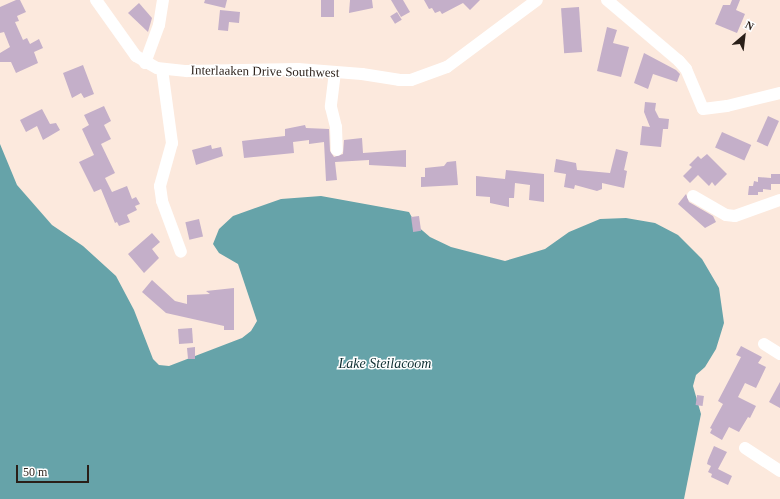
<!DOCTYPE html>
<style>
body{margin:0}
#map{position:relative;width:780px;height:499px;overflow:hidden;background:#fce9dd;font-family:"Times New Roman",serif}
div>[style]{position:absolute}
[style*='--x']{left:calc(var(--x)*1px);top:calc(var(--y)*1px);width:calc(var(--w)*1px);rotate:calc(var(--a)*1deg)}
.water>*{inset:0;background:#66a3a9}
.building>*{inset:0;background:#c4afc9;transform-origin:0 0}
.minor>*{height:12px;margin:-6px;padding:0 6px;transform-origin:6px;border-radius:6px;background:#fff}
span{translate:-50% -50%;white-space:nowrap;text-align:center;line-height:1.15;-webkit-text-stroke:3px #fff;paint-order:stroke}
.street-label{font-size:13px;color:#2a1f18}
.water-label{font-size:14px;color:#103033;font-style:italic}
.north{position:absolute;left:724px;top:16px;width:40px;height:40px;-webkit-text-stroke:3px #fff;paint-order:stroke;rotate:28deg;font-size:11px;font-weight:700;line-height:16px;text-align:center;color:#2a1f18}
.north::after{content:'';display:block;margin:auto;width:14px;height:18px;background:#2a1f18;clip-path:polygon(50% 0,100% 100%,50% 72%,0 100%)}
.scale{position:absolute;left:16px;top:465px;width:73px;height:18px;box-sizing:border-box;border:2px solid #2a1f18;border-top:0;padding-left:5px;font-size:12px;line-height:14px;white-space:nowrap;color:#2a1f18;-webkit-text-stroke:3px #fff;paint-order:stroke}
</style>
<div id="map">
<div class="water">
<i style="clip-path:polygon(0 144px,17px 185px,52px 225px,83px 246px,116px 276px,134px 310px,153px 359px,159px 365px,169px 366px,242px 338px,251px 331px,257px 321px,238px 264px,219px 253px,213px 244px,219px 229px,233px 216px,281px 199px,321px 196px,409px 212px,416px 225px,430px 237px,451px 247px,505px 261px,545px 249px,569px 232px,600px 219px,626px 218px,655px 223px,678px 235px,702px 259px,719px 288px,724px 323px,716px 349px,705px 367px,696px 375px,693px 386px,701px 414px,684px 499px,0 499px)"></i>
</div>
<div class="building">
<i style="clip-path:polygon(16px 0,20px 0,26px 12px,17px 16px,19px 21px,15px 22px,23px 40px,27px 38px,30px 44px,39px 39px,43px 48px,34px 52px,38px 63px,16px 73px,11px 62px,0 62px,0 53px,10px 47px,4px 32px,0 33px,0 7px)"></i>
<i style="clip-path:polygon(205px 0,227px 0,225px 8px,204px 3px)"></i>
<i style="left:321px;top:0;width:13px;height:17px"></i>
<i style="clip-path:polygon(350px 0,372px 0,373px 8px,349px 13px)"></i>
<i style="clip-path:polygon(391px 0,403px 0,410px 12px,401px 17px)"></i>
<i style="clip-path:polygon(424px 0,480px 0,470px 10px,463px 3px,442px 14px,440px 11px,435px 13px,432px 8px,429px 9px)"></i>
<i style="clip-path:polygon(732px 0,740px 0,736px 10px,745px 14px,737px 33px,715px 24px,723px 5px,730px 5px)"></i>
<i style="clip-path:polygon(139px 3px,152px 18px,148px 32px,128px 13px)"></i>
<i style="left:579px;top:7px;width:45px;height:18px;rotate:86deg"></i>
<i style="clip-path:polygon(220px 10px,240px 12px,239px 23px,229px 22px,228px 31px,218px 30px)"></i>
<i style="left:397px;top:12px;width:9px;height:8px;rotate:58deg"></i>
<i style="clip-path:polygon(607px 27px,617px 30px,613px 43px,629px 47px,621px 77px,597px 71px)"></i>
<i style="clip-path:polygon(644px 53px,676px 70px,680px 74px,677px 82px,653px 74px,648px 89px,634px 83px)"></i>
<i style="clip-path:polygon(83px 65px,94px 94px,84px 98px,81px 93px,72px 98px,63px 73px)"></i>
<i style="clip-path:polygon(645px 102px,656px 103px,655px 110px,659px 118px,669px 119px,668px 129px,663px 129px,661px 147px,640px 145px,642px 126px,650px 127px,644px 112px)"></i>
<i style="clip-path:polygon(104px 106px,111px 121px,104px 125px,111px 139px,101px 144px,115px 173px,105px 178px,112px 192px,127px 186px,132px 199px,136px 197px,140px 204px,135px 206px,137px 210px,127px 215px,130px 222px,119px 226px,117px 222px,115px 223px,101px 189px,94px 192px,79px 162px,94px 155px,82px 129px,89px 125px,84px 115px)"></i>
<i style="clip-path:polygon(42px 109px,50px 124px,56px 123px,60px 130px,43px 140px,37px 126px,26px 132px,20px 120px)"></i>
<i style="left:768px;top:116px;width:12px;height:28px;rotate:24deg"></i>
<i style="clip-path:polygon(305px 125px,306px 128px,329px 129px,330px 151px,334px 157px,343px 154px,344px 140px,362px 138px,363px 153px,406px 150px,406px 167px,369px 165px,369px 160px,335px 162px,337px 180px,326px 181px,324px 142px,309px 144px,309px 140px,293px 142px,294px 153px,244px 158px,242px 141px,285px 136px,285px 129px)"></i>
<i style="left:722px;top:132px;width:32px;height:17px;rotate:24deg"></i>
<i style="clip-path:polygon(211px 145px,212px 149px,221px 147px,223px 156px,196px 165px,192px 150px)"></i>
<i style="clip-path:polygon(616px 149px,628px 152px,624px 170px,627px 171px,624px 188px,602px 183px,602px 189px,597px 191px,575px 185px,574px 189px,564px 187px,566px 174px,554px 172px,556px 159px,576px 163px,577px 170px,610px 173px)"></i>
<i style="clip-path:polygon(707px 154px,727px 174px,715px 186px,712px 182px,709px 186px,698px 175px,690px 183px,683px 176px,692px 167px,689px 165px,698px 156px,701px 159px)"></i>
<i style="clip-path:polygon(456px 161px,458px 185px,421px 187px,421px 177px,425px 177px,425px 168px,444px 166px,447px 162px)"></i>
<i style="clip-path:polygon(506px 170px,544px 174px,544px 202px,529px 200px,530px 185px,515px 183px,514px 198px,509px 198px,509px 207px,490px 203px,490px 197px,476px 196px,476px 176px,505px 179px)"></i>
<i style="clip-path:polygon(771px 174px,780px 174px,780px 184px,771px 184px,771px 190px,763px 189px,763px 192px,758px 192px,758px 195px,748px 195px,749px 186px,753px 186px,754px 181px,758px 182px,758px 177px,771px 178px)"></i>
<i style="clip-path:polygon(686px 194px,689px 202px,713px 216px,716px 222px,705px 228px,678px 204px)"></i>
<i style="left:419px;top:216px;width:15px;height:8px;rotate:82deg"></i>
<i style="left:199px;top:219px;width:18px;height:14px;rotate:77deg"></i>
<i style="clip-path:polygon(152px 233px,160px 242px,152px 249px,159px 258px,144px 273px,128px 254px)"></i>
<i style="clip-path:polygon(152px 280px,175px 301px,187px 304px,187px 295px,210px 294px,206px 291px,234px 288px,234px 330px,224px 330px,224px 326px,166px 313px,142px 292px)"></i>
<i style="left:192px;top:328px;width:15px;height:14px;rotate:86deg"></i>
<i style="clip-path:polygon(741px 346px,762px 357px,758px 363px,766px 367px,756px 388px,745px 383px,738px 397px,756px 406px,750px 418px,748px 417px,739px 432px,729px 427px,722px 440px,710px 433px,712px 429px,710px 428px,723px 404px,718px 401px,741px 357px,736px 355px)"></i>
<i style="clip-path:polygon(195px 347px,195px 359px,188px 359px,187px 348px)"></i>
<i style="clip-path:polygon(780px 382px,780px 408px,769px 402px)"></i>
<i style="left:697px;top:395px;width:7px;height:10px;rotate:8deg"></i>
<i style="clip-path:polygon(714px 446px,727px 452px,718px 469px,732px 476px,728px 485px,711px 477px,712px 474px,708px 472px,711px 466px,707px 464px,708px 460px)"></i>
</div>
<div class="minor">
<i style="--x:96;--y:0;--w:69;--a:54.5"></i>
<i style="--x:136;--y:56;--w:24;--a:30"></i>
<i style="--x:157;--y:68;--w:30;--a:6"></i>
<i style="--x:187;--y:71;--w:111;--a:-1"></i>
<i style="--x:298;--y:69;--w:64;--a:4.5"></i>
<i style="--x:362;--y:74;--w:37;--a:9"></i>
<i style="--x:399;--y:80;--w:12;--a:0"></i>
<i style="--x:411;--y:80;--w:38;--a:-20"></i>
<i style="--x:447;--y:67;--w:112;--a:-36.7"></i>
<i style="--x:607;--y:0;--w:94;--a:40.3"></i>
<i style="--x:679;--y:61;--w:11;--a:49"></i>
<i style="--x:686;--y:69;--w:43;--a:67"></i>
<i style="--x:703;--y:109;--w:24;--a:-7"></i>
<i style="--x:727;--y:106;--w:55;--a:-13.8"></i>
<i style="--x:145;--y:63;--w:40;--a:-69.8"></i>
<i style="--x:159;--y:25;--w:25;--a:-81"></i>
<i style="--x:162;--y:69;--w:75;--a:82.3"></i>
<i style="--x:172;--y:143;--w:45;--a:105.6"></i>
<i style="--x:160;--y:186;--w:15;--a:82"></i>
<i style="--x:162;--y:201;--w:54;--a:69.6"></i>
<i style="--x:335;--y:72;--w:35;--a:97"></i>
<i style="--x:331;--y:107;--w:21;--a:76"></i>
<i style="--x:336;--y:127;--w:23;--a:88"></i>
<i style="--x:693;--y:196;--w:38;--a:30"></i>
<i style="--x:726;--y:215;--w:9;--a:6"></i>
<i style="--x:735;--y:216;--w:48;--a:-19.6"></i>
<i style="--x:764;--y:344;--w:19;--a:32"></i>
<i style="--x:745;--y:448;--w:42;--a:33.3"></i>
</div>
<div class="street-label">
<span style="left:265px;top:72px;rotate:1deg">Interlaaken Drive Southwest</span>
</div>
<div class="water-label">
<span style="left:385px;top:364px">Lake Steilacoom</span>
</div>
<div class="north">N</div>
<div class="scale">50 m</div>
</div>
